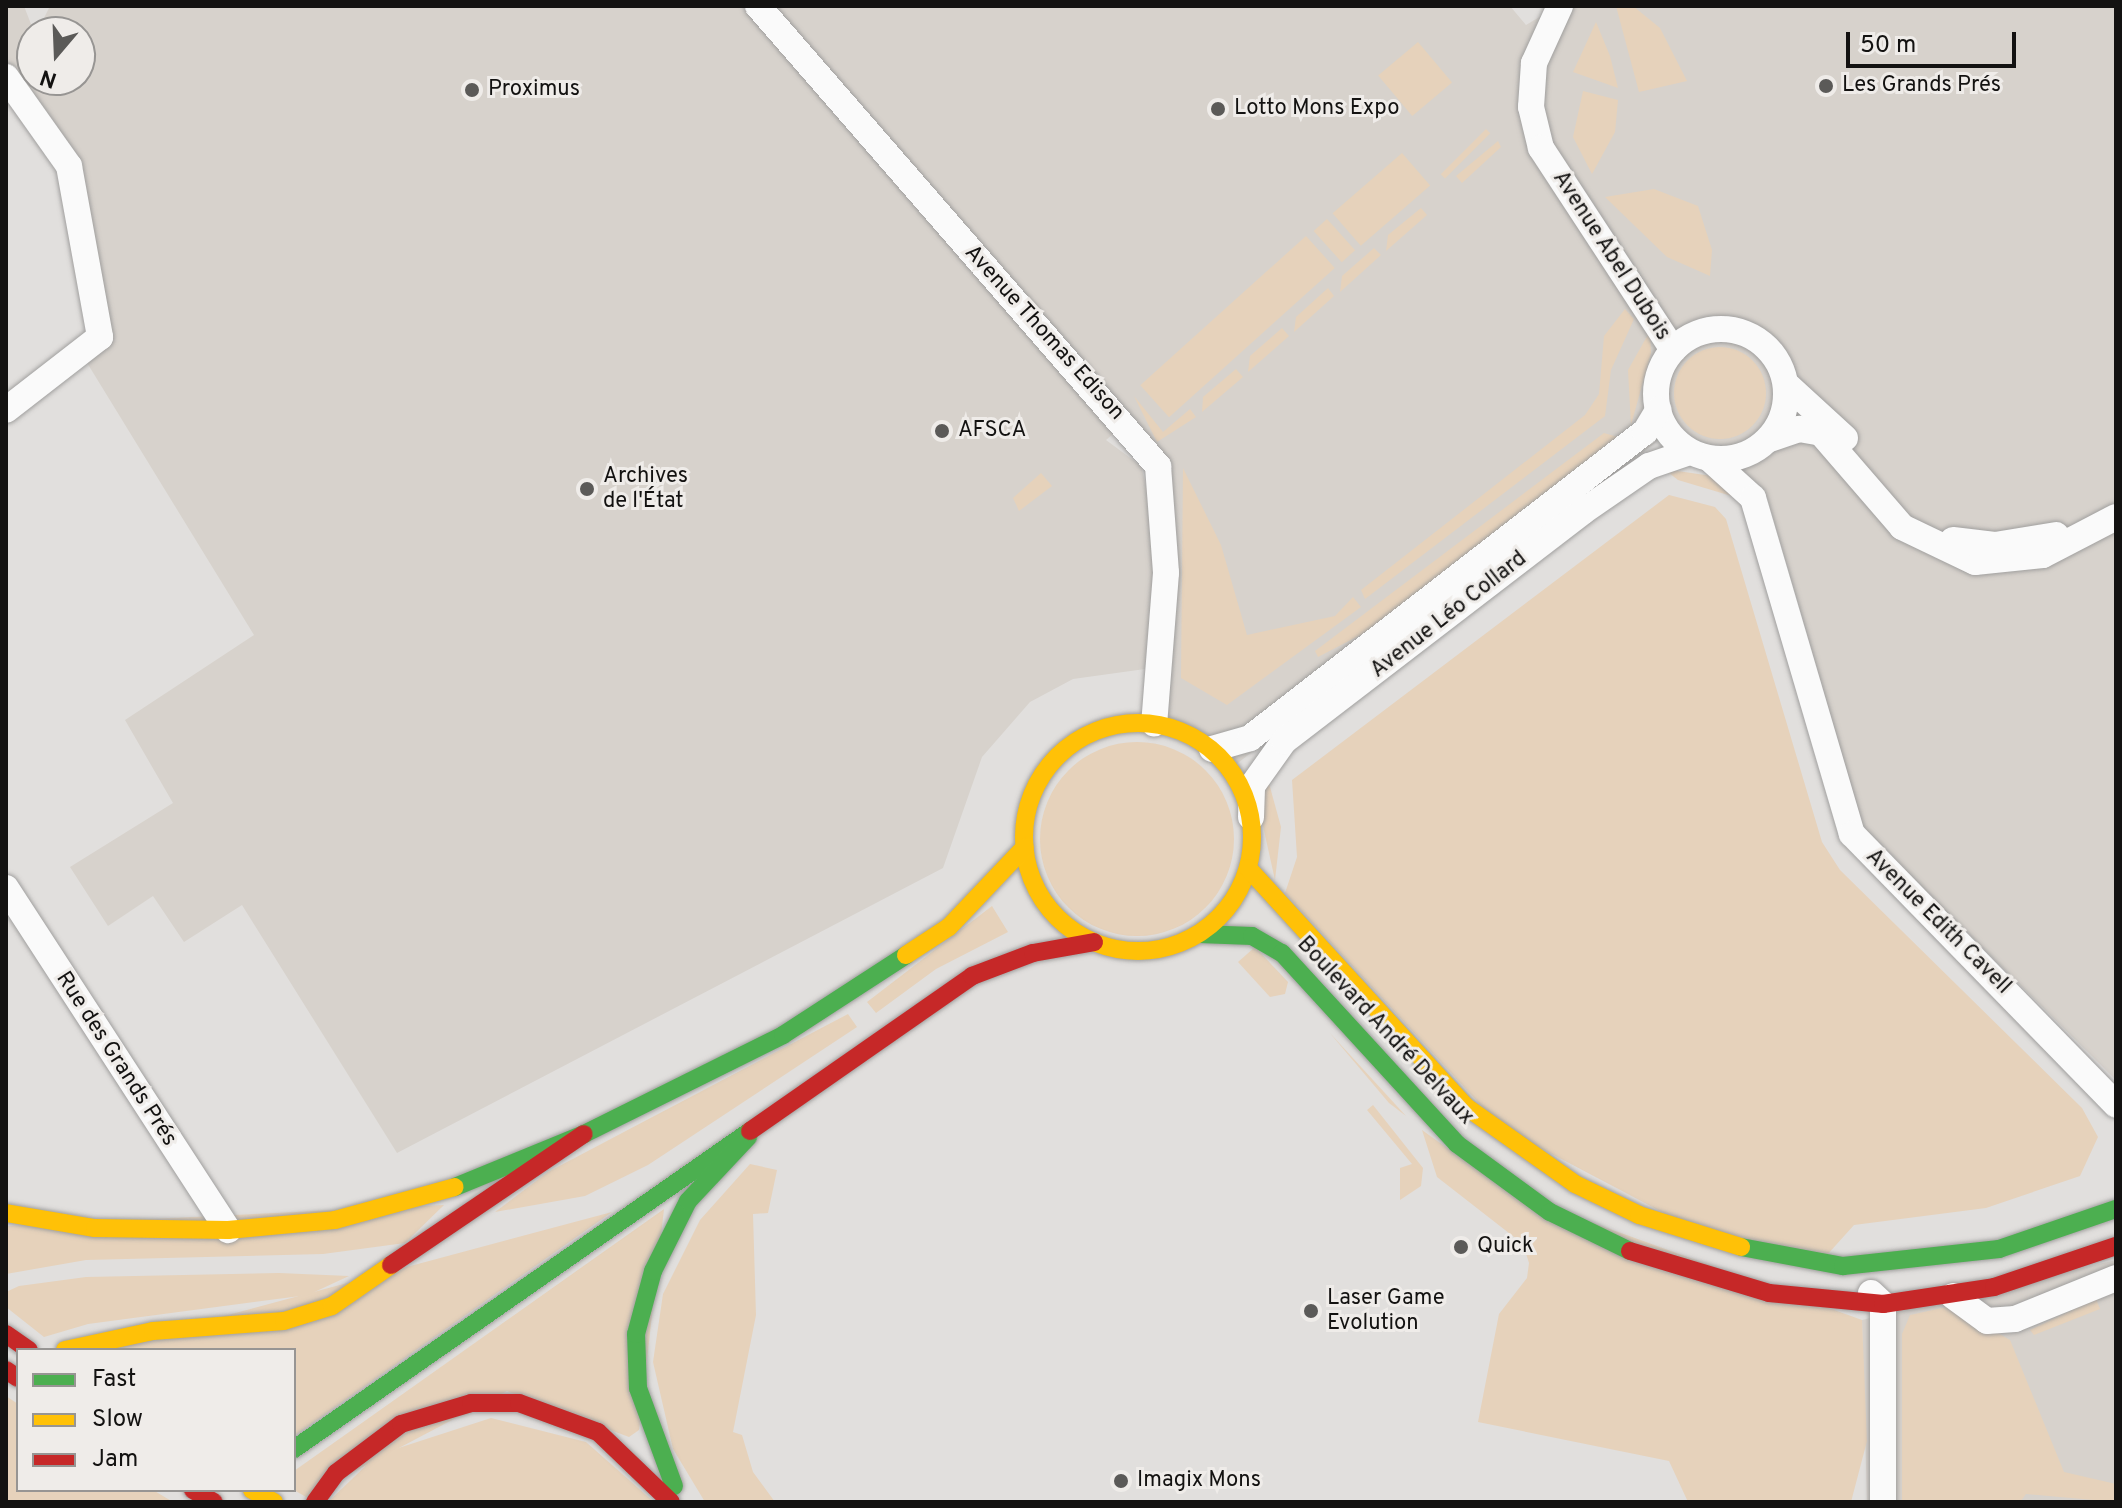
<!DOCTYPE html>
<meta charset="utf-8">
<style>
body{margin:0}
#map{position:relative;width:2122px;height:1508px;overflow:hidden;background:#e1dfdd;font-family:Overpass,sans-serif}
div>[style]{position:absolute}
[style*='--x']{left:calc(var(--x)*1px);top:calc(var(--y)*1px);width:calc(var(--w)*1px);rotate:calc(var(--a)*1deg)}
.built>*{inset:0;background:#d7d2cc}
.green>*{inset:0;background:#e6d2bb;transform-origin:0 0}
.round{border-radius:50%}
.roads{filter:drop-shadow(0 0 2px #a09f9e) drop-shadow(0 0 2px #a09f9e)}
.street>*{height:26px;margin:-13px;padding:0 13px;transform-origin:13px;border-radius:13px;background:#fafafa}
.street>.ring{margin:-13px;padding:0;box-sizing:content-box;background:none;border:26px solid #fafafa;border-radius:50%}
.fast>*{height:18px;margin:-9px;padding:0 9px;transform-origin:9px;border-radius:9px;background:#4caf50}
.slow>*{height:18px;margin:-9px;padding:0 9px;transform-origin:9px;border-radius:9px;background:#ffc107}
.slow>.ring{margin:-9px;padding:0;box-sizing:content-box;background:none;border:18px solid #ffc107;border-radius:50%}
.jam>*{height:18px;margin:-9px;padding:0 9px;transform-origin:9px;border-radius:9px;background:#c62828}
.bridges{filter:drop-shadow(0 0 2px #a09f9e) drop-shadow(0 0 2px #a09f9e)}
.jam-bridge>*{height:18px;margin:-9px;padding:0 9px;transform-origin:9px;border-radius:9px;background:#c62828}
.dots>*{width:22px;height:22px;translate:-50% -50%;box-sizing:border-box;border:4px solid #efece9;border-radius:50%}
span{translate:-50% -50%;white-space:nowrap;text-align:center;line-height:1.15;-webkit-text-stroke:6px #efece9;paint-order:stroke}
.poi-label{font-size:22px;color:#131211}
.left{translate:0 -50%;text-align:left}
.street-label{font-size:22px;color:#131211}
.frame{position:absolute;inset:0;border:8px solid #131211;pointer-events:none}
.legend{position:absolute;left:16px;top:1348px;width:280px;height:144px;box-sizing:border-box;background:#efece9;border:2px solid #979593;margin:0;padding:10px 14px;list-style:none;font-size:24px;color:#131211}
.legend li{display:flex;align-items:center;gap:16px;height:40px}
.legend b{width:40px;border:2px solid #979593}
.north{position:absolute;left:16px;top:16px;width:80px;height:80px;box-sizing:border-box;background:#efece9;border:2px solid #979593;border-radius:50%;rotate:199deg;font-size:22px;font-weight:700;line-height:32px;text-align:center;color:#131211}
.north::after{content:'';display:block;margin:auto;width:28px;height:36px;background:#5b5a58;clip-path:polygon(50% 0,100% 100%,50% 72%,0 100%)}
.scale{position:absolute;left:1846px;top:32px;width:170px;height:36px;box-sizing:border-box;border:4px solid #131211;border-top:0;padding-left:10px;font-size:24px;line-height:28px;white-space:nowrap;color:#131211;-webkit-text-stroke:6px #efece9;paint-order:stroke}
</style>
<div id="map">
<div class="built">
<i style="clip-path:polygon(6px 6px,24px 6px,34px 32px,32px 80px,80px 80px,80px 32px,37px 32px,50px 6px,1510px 6px,1526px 25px,1558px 6px,2116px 6px,2116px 1080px,1864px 830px,1767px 497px,1739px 485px,1710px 459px,1668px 433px,1230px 769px,1185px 733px,1154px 724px,1164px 531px,1158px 466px,1125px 424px,1106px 440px,1141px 466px,1157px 531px,1145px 669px,1073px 679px,1030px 702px,982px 757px,943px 868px,397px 1153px,242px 905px,184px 942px,153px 896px,108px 926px,70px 867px,173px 803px,125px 720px,254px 635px,81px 353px,100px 337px,69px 166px,6px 77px)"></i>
<i style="clip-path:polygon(2116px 1260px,2116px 1502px,1867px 1502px,1862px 1320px)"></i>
</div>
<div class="green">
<i style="clip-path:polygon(1616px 6px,1633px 6px,1660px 28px,1687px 81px,1639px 92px)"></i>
<i style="clip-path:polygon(1596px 22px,1610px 56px,1618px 88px,1573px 72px)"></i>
<i style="left:1418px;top:42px;width:53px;height:52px;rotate:50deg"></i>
<i style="clip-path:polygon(1583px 91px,1618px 100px,1615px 132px,1592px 174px,1573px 137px)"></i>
<i style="left:1486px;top:129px;width:6px;height:64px;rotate:45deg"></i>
<i style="clip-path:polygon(1498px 141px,1501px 147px,1462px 183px,1456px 176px)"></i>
<i style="left:1402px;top:153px;width:43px;height:92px;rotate:49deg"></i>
<i style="clip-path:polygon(1654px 189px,1698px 206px,1712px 250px,1710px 276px,1667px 257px,1605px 197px)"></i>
<i style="clip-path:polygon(1421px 208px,1427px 215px,1386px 251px,1388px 235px)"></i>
<i style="left:1327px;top:219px;width:42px;height:18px;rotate:48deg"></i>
<i style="left:1306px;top:236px;width:43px;height:223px;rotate:48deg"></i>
<i style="clip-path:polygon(1374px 248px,1381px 255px,1340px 292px,1342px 276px)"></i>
<i style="clip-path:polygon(1328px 288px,1334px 296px,1294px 332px,1296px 317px)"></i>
<i style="clip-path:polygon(1625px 309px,1634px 319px,1611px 370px,1605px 416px,1365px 599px,1361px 590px,1585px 415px,1599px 394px,1604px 336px)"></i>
<i style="clip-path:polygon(1282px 328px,1289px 336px,1248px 372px,1250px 356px)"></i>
<i style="clip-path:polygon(1650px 331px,1651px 353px,1631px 425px,1628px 370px)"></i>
<i class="round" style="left:1674px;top:347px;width:92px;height:92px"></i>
<i style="clip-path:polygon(1236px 369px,1243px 377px,1202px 412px,1203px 397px)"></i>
<i style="clip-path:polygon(1134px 396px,1163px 432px,1190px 409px,1196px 417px,1157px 442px)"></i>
<i style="clip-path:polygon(1604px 433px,1621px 438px,1372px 629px,1318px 657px,1315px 651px)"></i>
<i style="clip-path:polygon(1183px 468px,1221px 545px,1247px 635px,1335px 616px,1353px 597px,1361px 607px,1227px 705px,1181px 678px)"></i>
<i style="clip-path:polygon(1664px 469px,1712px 476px,1735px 497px,1678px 480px)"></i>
<i style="clip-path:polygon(1041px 473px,1052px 486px,1019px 511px,1013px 498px)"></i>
<i style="clip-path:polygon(1669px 495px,1715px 507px,1726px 519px,1822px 842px,1840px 870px,2082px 1108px,2098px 1137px,2080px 1176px,1986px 1208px,1854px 1225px,1827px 1255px,1696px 1230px,1501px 1127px,1285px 893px,1297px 857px,1292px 780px)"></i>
<i class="round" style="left:1040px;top:742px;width:194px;height:194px"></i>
<i style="clip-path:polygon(1267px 776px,1281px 827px,1275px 880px,1261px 817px)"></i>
<i style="clip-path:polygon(992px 906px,1008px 932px,936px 969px,876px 1013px,867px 1002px)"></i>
<i style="clip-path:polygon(1255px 947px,1288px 982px,1285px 994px,1270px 997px,1238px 962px)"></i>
<i style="clip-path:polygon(848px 1014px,857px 1027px,648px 1165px,585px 1196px,495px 1212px,548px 1172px)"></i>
<i style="clip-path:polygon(1329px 1032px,1406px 1116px,1389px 1103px)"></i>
<i style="clip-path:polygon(1373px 1105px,1423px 1168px,1421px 1186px,1400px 1200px,1400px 1168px,1412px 1164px,1367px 1110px)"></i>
<i style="clip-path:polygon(1422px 1130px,1510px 1193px,1862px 1320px,1867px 1441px,1851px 1502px,1688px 1502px,1669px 1461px,1478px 1422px,1499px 1314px,1527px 1278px,1529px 1263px,1523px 1244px,1437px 1177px)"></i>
<i style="clip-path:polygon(750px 1164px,777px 1170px,768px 1213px,753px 1214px,756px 1315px,733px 1432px,742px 1435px,753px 1472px,775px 1502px,705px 1502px,673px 1449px,653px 1362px,663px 1294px,700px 1220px)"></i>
<i style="clip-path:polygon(444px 1205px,405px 1243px,323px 1254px,86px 1260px,6px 1274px,6px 1226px)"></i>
<i style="clip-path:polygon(664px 1209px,639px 1430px,629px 1437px,507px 1391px,306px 1497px,294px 1490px,294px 1471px)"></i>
<i style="clip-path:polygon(612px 1212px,294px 1436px,294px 1350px,97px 1350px)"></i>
<i style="clip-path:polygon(279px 1273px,349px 1276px,308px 1295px,88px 1324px,44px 1337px,6px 1307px,6px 1292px,19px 1286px,86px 1277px)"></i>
<i style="clip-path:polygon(2096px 1299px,2100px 1309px,2034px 1335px,2030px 1330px)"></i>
<i style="clip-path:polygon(1951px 1306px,2010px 1340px,2064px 1472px,2116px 1484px,2116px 1502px,2026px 1494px,2020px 1502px,1902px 1502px,1902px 1334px,1910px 1315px)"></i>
<i style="clip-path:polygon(6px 1396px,18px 1404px,18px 1490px,153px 1490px,173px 1502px,6px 1502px)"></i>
<i style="clip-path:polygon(491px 1418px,586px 1442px,654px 1502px,328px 1502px,377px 1455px)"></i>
</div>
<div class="roads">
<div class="street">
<i style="--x:758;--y:6;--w:610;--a:48.99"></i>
<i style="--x:1158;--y:466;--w:107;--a:85.7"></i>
<i style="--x:1166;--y:573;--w:151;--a:94.5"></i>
<i style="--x:1560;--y:6;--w:63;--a:114.5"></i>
<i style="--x:1534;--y:63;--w:44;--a:93.9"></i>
<i style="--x:1531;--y:107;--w:42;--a:76.3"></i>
<i style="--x:1541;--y:148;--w:241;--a:56.8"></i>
<i style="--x:6;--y:77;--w:109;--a:54.7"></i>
<i style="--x:69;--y:166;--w:174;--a:79.7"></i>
<i style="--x:100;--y:337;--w:119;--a:142.2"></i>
<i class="ring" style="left:1656px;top:329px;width:104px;height:104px"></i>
<i style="--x:1786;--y:384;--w:80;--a:42.5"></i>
<i style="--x:1770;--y:439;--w:31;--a:-19"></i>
<i style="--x:1799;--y:429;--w:22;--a:10"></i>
<i style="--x:1821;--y:433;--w:124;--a:49.2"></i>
<i style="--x:1902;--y:527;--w:81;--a:25.6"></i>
<i style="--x:1975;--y:562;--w:68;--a:-5.9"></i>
<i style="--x:2043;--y:555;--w:82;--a:-27.5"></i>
<i style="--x:1710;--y:459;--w:58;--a:42.2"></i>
<i style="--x:1753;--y:498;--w:350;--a:73.6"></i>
<i style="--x:1852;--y:834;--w:378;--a:45.7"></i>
<i style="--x:1953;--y:540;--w:42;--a:6.8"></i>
<i style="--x:1995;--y:545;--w:62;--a:-9.3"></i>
<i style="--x:1212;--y:749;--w:40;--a:-16"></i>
<i style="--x:1250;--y:738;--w:500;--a:-37.8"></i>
<i style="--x:1645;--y:432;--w:26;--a:-59"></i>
<i style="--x:1251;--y:817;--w:31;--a:-88"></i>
<i style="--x:1252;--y:786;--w:55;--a:-54.6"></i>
<i style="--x:1284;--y:741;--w:376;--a:-37.5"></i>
<i style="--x:1582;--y:512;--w:81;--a:-34.5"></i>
<i style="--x:1649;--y:466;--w:43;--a:-18.9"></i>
<i style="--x:6;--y:888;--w:408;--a:57"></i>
<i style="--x:1871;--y:1293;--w:16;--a:43"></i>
<i style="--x:1883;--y:1304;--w:198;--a:90"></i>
<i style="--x:1953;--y:1296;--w:42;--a:36.3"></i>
<i style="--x:1987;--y:1321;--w:28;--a:-4"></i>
<i style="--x:2015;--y:1319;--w:109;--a:-22.1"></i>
</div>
<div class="fast">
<i style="--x:1199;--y:934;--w:53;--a:2.2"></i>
<i style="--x:1252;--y:936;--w:34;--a:30"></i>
<i style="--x:1282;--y:953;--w:259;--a:47.5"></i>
<i style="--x:1457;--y:1144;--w:115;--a:36.2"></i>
<i style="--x:1550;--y:1212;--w:89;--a:26"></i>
<i style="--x:455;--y:1187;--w:139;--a:-22.3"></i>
<i style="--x:584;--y:1134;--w:222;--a:-26.4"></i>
<i style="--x:783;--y:1035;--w:147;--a:-33"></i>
<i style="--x:1741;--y:1247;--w:104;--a:10.6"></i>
<i style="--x:1843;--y:1266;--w:157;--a:-6.2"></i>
<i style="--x:1999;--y:1249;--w:124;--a:-18.9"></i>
<i style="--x:294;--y:1449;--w:556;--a:-34.89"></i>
<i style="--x:674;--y:1486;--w:104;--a:-110.2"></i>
<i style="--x:638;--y:1388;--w:54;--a:-92.1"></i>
<i style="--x:636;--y:1334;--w:65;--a:-74.9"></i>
<i style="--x:653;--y:1271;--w:78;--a:-63.4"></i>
<i style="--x:688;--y:1201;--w:88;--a:-46.8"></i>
</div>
<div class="slow">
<i class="ring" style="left:1024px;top:723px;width:210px;height:210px"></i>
<i style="--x:1248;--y:868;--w:322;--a:47.6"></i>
<i style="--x:1465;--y:1106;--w:135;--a:35.3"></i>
<i style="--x:1575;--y:1184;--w:71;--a:25.8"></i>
<i style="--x:1639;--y:1215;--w:107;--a:17.4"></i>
<i style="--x:906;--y:955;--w:51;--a:-33.1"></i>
<i style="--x:949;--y:927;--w:110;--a:-46.5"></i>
<i style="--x:6;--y:1213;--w:90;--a:9.6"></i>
<i style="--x:95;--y:1228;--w:133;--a:0.9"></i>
<i style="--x:228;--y:1230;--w:107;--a:-5.3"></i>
<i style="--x:335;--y:1220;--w:124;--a:-15.4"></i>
<i style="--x:65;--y:1350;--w:90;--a:-12.2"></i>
<i style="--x:153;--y:1331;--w:131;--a:-4.4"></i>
<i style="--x:284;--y:1321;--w:50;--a:-17.4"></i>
<i style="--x:332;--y:1306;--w:72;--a:-34.8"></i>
<i style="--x:252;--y:1490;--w:25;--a:29"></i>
</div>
<div class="jam">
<i style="--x:750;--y:1131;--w:271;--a:-34.9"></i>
<i style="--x:972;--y:976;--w:65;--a:-20.7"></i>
<i style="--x:1033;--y:953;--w:62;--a:-10.2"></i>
<i style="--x:1630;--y:1251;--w:145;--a:16.8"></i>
<i style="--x:1769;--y:1293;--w:115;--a:5.5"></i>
<i style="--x:1883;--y:1304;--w:112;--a:-8.7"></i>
<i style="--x:1994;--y:1287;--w:129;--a:-18.6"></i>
<i style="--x:391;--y:1265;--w:233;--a:-34.2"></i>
<i style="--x:6;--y:1334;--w:28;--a:35"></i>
<i style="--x:315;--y:1502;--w:36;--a:-54"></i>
<i style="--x:336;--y:1473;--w:81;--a:-37"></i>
<i style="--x:401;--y:1424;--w:73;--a:-16.7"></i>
<i style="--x:471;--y:1403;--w:48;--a:0"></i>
<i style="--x:519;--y:1403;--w:84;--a:20.2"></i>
<i style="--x:598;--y:1432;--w:101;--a:43.8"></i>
</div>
</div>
<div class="bridges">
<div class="jam-bridge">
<i style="--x:6;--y:1370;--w:14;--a:34"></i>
<i style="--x:193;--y:1490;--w:24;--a:30"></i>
</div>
</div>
<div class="dots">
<i style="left:1826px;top:86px;background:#5b5a58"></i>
<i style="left:472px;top:90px;background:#5b5a58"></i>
<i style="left:1218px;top:109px;background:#5b5a58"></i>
<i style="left:942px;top:431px;background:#5b5a58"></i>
<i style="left:587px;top:489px;background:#5b5a58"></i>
<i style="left:1461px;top:1247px;background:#5b5a58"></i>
<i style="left:1311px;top:1311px;background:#5b5a58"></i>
<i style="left:1121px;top:1481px;background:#5b5a58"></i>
</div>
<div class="poi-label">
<span class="left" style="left:1842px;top:86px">Les Grands Prés</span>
<span class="left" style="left:488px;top:90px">Proximus</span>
<span class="left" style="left:1234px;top:109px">Lotto Mons Expo</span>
<span class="left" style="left:958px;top:431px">AFSCA</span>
<span class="left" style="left:603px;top:489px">Archives<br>de l'État</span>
<span class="left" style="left:1477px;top:1247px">Quick</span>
<span class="left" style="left:1327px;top:1311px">Laser Game<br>Evolution</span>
<span class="left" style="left:1137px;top:1481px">Imagix Mons</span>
</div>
<div class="street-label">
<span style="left:1611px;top:256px;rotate:57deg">Avenue Abel Dubois</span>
<span style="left:1044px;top:333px;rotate:48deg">Avenue Thomas Edison</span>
<span style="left:1449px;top:615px;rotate:-38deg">Avenue Léo Collard</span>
<span style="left:1938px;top:922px;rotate:45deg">Avenue Edith Cavell</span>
<span style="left:1385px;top:1031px;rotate:47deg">Boulevard André Delvaux</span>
<span style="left:116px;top:1059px;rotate:57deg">Rue des Grands Prés</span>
</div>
<div class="frame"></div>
<ul class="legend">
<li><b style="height:10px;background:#4caf50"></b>Fast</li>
<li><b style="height:10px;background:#ffc107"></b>Slow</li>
<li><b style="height:10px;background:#c62828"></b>Jam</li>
</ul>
<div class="north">N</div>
<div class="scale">50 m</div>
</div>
